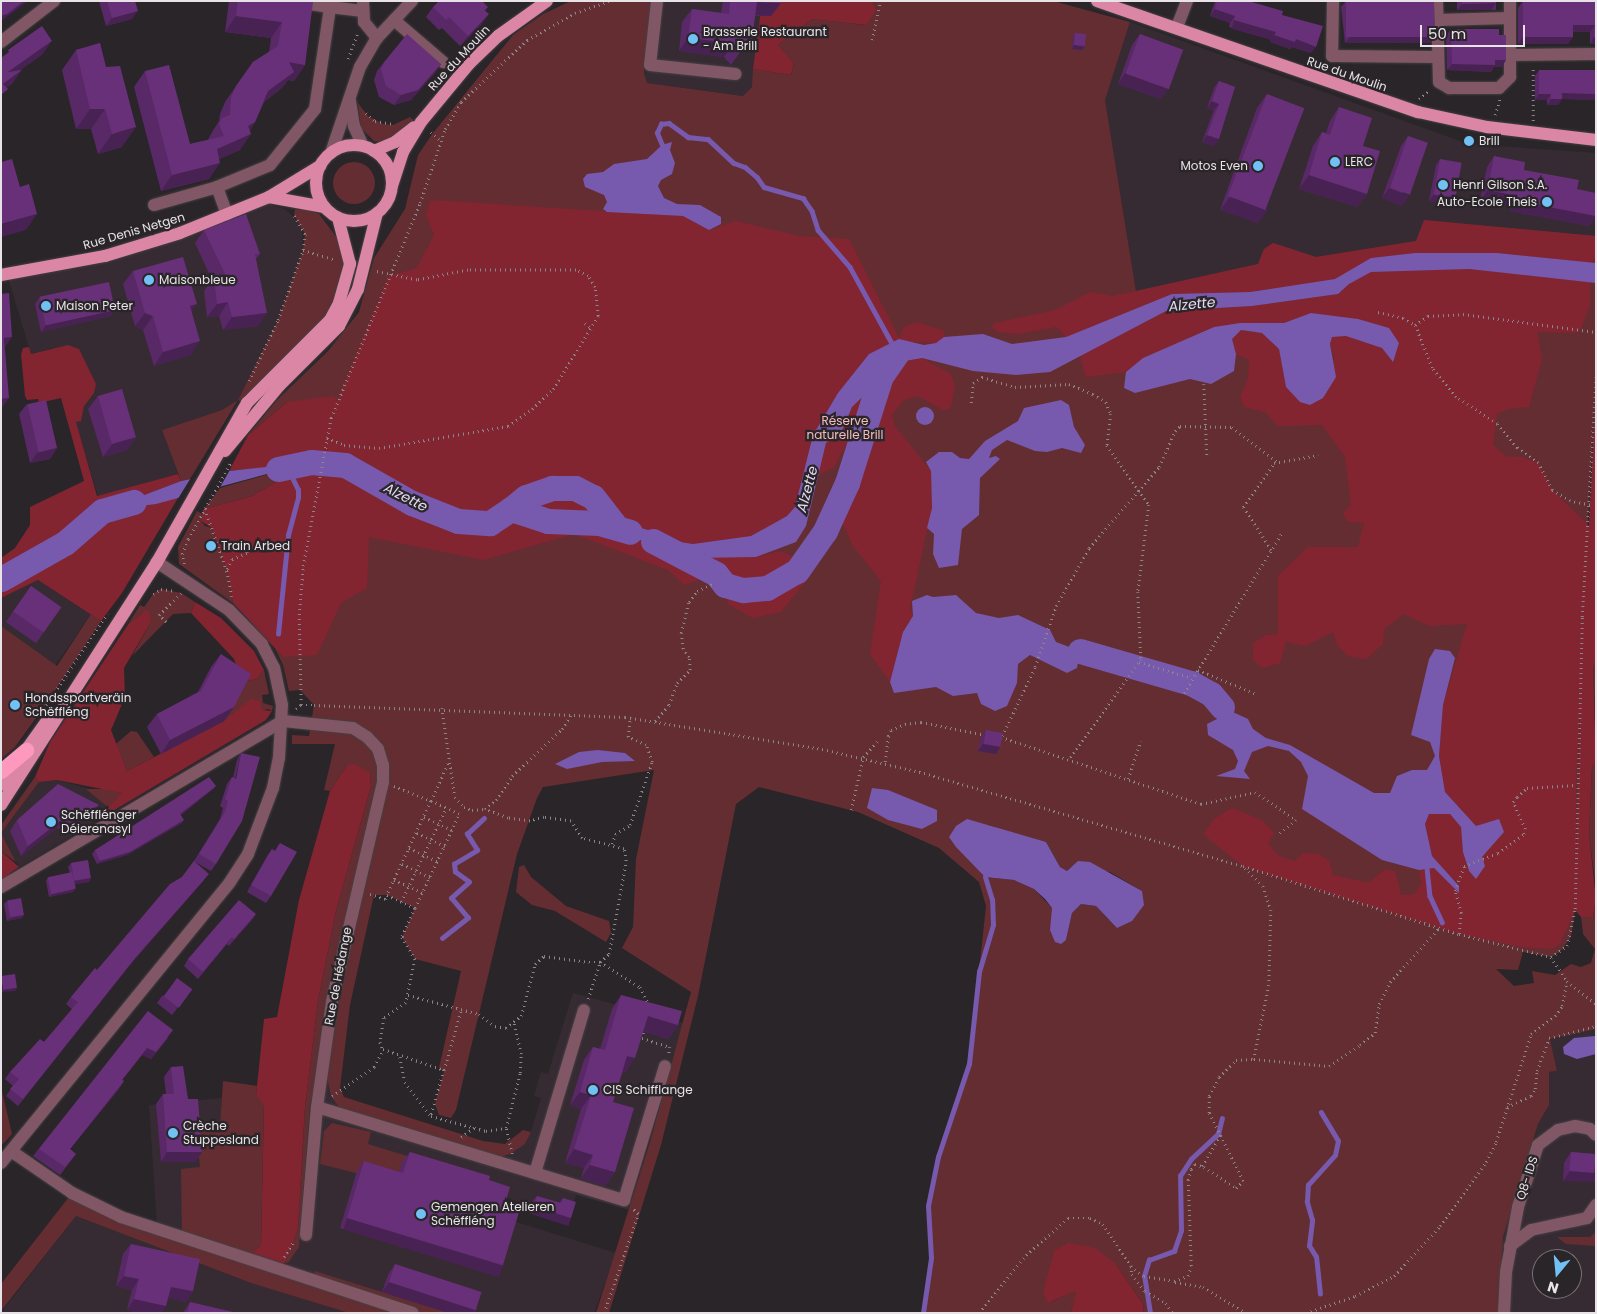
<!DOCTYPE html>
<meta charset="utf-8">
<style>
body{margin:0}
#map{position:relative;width:1597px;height:1314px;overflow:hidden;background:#2a2529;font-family:Poppins,sans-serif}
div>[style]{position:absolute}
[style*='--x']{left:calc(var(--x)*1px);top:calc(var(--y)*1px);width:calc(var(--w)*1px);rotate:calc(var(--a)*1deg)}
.built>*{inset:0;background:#372b33}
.green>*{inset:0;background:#642d31}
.round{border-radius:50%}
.forest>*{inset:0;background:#832431}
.water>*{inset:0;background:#7759ad}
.pier>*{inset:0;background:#2a2529}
.stream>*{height:4.5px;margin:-2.25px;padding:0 2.25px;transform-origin:2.25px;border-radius:2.25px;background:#7759ad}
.river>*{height:25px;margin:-12.5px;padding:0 12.5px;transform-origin:12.5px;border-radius:12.5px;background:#7759ad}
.path>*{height:2.5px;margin-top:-1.25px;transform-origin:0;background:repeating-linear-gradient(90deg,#8a8689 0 1px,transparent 0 5px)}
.roads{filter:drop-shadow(0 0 1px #444043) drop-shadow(0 0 1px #444043)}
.minor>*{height:12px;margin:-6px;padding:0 6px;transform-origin:6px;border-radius:6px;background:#815765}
.major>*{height:12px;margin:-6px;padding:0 6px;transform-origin:6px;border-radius:6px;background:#db86a4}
.major>.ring{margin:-6px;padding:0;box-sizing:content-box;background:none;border:12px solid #db86a4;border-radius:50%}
.highway>*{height:15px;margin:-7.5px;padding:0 7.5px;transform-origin:7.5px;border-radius:7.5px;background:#ff98bd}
.wall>*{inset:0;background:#592967;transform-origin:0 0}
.shaded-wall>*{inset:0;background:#492254;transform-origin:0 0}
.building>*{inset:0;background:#683078;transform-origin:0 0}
.dots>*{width:14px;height:14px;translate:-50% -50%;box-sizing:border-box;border:2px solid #2a2529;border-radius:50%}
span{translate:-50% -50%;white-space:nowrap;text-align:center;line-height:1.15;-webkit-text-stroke:4.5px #2a2529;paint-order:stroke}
.poi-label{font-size:12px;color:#e7e3e6}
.left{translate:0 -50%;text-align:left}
.right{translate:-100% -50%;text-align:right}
.street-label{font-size:12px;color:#e7e3e6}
.park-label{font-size:12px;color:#f3bcbd}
.water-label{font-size:14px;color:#e1daf1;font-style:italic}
.frame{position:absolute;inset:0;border:2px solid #e7e3e6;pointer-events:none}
.north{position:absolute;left:1532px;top:1249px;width:50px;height:50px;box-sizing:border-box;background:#2a2529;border:1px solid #767175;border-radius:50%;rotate:197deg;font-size:14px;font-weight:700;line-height:20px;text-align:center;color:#e7e3e6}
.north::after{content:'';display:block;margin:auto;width:18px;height:22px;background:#72c1f5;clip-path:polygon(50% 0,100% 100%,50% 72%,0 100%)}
.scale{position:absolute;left:1420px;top:25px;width:105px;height:22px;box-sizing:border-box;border:2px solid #e7e3e6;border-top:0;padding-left:6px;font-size:15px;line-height:18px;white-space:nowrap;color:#e7e3e6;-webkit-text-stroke:4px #2a2529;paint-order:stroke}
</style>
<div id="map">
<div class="built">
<i style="clip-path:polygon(651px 1px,871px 1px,877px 10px,752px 87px,743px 96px,647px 83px,644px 73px)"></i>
<i style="clip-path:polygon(1130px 22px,1468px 144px,1596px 153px,1596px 236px,1424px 220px,1416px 241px,1316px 257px,1273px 244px,1264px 249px,1259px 264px,1136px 291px,1105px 100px)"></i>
<i style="clip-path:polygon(269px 197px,273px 206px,285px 209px,302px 225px,303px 250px,278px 320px,238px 400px,222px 410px,162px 430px,178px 474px,98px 496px,53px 348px,31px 354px,7px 274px,105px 256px)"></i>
<i style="clip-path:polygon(38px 580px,91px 614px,1px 744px,1px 598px)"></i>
<i style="clip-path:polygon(57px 780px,86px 788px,99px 797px,109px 808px,106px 815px,19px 867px,1px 833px,39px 782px)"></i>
<i style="clip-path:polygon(573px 993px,683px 1023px,629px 1210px,576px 1195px,566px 1225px,529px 1213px,531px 1206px,504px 1197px,500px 1208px,513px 1221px,616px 1253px,594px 1313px,449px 1313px,315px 1272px,313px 1280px,282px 1270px,284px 1262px,288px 1263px,305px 1159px,310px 1105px,323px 1058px,331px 1096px,499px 1157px,525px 1144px,531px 1132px,541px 1098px,534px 1096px,541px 1072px,548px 1074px)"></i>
<i style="clip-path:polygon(evenodd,1596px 1029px,1596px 1313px,1500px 1313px,1503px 1237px,1538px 1124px,1549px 1105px,1549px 1072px,1557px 1071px,1550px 1039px,1596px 1029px,1542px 1259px,1572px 1259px,1572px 1289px,1542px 1289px,1542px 1259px)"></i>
<i style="clip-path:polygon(222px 1098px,213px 1243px,157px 1225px,149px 1105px)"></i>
<i style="clip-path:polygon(76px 1216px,251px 1283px,349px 1313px,1px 1313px)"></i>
</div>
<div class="green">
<i style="clip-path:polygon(evenodd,571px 1px,651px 1px,644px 73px,647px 83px,743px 96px,752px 87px,753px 69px,791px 75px,794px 63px,778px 45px,812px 19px,865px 25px,877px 10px,871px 1px,1053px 1px,1130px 22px,1105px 100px,1136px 291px,1258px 264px,1264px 249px,1273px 243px,1316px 257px,1416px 241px,1424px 220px,1596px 236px,1596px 424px,1594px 422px,1582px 617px,1575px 909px,1571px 937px,1560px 952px,1551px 957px,1523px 952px,1518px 970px,1496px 969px,1514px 986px,1534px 983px,1532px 971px,1555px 975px,1571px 964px,1581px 967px,1591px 963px,1595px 949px,1583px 934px,1581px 917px,1593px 917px,1596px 899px,1596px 1029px,1550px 1039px,1557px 1071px,1549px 1072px,1549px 1105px,1538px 1124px,1503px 1237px,1500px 1313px,1144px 1313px,1143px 1304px,1116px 1264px,1049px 1303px,1077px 1290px,1071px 1313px,923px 1313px,931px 1258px,928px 1206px,938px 1157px,969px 1064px,986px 906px,979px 882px,939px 848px,858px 812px,759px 787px,736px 804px,698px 996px,661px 1145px,609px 1313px,596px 1313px,650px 1142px,691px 992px,622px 948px,633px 927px,636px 859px,654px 770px,543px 787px,537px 798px,517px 854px,456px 1110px,451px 1118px,439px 1115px,435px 1104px,444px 1071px,439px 1068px,461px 971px,415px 959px,402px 937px,415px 908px,387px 895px,374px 895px,350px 1005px,340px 1088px,344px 1097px,483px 1141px,505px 1144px,523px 1130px,531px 1132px,525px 1144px,510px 1154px,499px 1157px,351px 1112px,339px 1107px,331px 1096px,323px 1060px,310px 1105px,299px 1247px,288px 1263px,284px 1262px,298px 1229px,305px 1107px,318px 1001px,336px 911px,371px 786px,370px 773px,347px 765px,330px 791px,324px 790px,335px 744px,292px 744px,292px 735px,309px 736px,314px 705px,300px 690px,289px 691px,283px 665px,271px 640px,283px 657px,324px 447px,287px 402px,248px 435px,277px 400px,328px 351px,359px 312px,374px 258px,405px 209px,418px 155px,433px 133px,513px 35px,543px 14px,571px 1px,989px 825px,1024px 838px,1046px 842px,1060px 867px,1067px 871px,1071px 867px,1110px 872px,1142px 891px,1109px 920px,1096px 906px,1081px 904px,1072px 913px,1066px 940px,1052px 918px,1052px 908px,1034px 889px,1014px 880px,985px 877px,950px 837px,989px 825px)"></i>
<i style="clip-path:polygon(358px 103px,368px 116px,383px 124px,393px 125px,410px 117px,413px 120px,400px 133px,381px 142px,374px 141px,361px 128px)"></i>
<i class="round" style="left:333px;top:162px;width:42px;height:42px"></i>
<i style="clip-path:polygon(301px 207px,319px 214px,341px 243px,345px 263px,342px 283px,325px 318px,243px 402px,238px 400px,190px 479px,181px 481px,162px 430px,222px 410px,238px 400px,278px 320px,303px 250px,305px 234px,294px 215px,295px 209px,300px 210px)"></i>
<i style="clip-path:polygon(311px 462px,252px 496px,204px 509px,220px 488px)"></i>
<i style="clip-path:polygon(197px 511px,202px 514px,201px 521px,205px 526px,212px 528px,227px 571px,233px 603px,179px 564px,178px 547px)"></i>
<i style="clip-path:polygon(161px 589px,181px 593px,195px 602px,191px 613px,173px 614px,132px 656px,151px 622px,127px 626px,140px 605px,144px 607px,154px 593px)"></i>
<i style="clip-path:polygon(91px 614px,101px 621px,50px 698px,15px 747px,1px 759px,1px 626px,57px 666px)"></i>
<i style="clip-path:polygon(1593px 665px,1596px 665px,1594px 715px)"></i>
<i style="clip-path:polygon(264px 670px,269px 694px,262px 695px,263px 703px,273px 706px,272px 711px,268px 709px,224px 721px,242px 682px,257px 679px)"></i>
<i style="clip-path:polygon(131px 731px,137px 732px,154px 757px,127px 771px,116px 744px)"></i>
<i style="clip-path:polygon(1596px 762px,1596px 890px,1589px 834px,1592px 767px)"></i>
<i style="clip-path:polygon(35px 777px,39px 782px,1px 833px,16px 862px,1px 851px,1px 825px)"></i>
<i style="clip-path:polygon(86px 789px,106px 789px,123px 793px,109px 808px)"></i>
<i style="clip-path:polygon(524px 865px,531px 877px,566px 906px,609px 921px,611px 933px,606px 942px,555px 911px,532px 905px,516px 892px,519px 867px)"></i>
<i style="clip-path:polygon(223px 1081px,257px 1086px,256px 1095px,264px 1104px,261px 1245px,254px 1251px,313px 1279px,315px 1271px,449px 1313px,349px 1313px,251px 1283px,76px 1216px,1px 1311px,1px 1284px,72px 1193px,182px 1239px,181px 1169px,200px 1167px,196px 1129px,220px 1126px)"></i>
<i style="clip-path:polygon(1px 1087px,12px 1134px,3px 1144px,1px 1143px)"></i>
<i style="clip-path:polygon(332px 1123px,371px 1132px,368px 1144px,482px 1179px,402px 1162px,396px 1183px,320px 1164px,324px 1131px)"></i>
<i style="clip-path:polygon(1596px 1232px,1596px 1246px,1566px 1244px,1557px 1237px,1590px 1237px)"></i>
</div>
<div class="forest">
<i style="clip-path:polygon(756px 1px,866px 1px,872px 2px,877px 10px,866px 25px,812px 19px,778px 45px,794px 63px,791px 75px,753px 69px,761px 10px)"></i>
<i style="clip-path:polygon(431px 200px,683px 216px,709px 230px,736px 221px,799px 236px,849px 239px,899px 338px,904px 327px,917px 322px,944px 331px,944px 337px,936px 343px,904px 342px,869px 354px,838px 393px,813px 435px,795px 507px,787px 516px,751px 536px,693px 544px,661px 539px,648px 530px,618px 521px,594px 498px,634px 540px,644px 540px,670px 552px,756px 557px,779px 551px,805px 561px,806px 581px,781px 612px,753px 618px,728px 604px,725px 585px,716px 574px,684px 585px,668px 570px,574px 534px,483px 560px,369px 537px,367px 588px,341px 603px,317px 655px,283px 657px,233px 603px,227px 571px,212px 528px,201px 521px,202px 514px,204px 509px,252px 496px,309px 463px,229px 471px,248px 435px,287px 402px,334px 396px,337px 401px,389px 276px,417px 268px,434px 235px,426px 214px)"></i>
<i style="clip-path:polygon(1424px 220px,1596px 236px,1596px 256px,1593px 263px,1497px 253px,1415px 253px,1371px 258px,1335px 279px,1250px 292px,1172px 294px,1066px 337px,1057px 327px,1018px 334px,998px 332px,992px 327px,994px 323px,1055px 310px,1091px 292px,1113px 296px,1258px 264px,1264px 249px,1273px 243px,1316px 257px,1416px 241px)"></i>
<i style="clip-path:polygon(evenodd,1469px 269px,1590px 282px,1590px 305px,1581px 329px,1576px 333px,1537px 332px,1542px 359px,1529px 407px,1508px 409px,1497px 414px,1493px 445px,1507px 457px,1522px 457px,1538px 463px,1552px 490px,1589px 526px,1594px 421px,1596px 424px,1596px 665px,1593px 665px,1596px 762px,1592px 767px,1589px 834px,1596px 899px,1593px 917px,1581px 917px,1575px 910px,1560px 944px,1552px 949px,1521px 947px,1459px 934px,1243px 866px,1203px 834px,1214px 819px,1232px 808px,1262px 820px,1274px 833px,1268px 844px,1279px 856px,1295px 861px,1303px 853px,1319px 854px,1329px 861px,1333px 875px,1369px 883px,1384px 870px,1395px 871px,1401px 895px,1414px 894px,1421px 884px,1419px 870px,1434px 868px,1459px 892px,1459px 885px,1432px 856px,1425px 824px,1429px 814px,1450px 814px,1461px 827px,1463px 852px,1469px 871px,1476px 879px,1482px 857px,1504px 832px,1476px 826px,1445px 792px,1439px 756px,1443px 705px,1467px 624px,1429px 626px,1404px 614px,1384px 629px,1383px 644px,1366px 659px,1348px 656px,1337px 645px,1333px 632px,1305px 646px,1286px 642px,1280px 663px,1263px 668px,1253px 660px,1253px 643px,1266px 635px,1278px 634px,1278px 576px,1308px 547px,1358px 547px,1364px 523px,1348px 522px,1343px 513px,1351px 505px,1345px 457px,1322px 425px,1278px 426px,1265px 412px,1244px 407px,1240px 397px,1248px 379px,1249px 360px,1236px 354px,1232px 339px,1241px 330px,1262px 333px,1279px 349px,1286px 387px,1335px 359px,1330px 344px,1332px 337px,1346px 336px,1382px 348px,1392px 361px,1399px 343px,1311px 313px,1284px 323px,1240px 323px,1214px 327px,1143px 358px,1126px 372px,1086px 377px,1080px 356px,1166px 311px,1252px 306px,1338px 294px,1349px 284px,1370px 272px,1469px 269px,1580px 706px,1576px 852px,1576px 785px,1580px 706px)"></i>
<i style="clip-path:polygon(68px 345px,79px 349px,96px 384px,94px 393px,84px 406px,81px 421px,76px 422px,97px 496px,178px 474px,181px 481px,105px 510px,178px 498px,122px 593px,101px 621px,38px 580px,1px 598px,1px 558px,15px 548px,30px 525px,30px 507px,84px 481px,61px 398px,39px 403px,38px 399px,27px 400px,25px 396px,21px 354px,23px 348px,29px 347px,31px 354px)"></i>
<i style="clip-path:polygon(922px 358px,951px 374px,955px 385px,951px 408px,943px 410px,918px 396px,904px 400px,892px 415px,895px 426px,931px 471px,932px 508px,910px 608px,913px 616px,903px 632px,890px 682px,870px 654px,881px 581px,853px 546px,838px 514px,854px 479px,860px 439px,846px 445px,834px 467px,818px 475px,826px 443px,841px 433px,852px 407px,899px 362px)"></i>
<i style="clip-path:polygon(195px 602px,221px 618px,254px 651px,264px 670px,257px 679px,242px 682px,234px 659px,191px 613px)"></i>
<i style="clip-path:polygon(145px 611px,149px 611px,151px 622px,124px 668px,125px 697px,111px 730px,127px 771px,224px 721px,251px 699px,260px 701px,262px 710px,272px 711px,266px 720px,106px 815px,104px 812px,122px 793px,57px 780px,39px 782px,35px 777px,50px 742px,127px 626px)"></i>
<i style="clip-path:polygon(355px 764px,370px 773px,371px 786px,336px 911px,318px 1001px,305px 1107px,298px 1229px,282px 1270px,253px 1262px,254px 1251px,261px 1245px,264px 1105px,256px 1095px,264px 1019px,277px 1017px,299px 900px,330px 791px,347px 765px)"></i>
<i style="clip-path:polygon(1px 851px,19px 867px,10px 873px,12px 878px,1px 880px)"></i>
<i style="clip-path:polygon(1068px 1243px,1095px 1248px,1116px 1264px,1143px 1304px,1144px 1313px,1071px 1313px,1076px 1291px,1048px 1303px,1043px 1293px,1054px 1251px)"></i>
</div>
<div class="water">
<i style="clip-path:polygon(672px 142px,670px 150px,675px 163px,672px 174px,661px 180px,658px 186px,664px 198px,677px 204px,700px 205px,721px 217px,721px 224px,709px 230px,683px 216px,607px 212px,603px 209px,607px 202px,604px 195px,585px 187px,583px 179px,587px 174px,603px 172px,614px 164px,647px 159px,662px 145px)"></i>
<i style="clip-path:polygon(1415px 253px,1497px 253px,1596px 263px,1596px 283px,1469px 269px,1371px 272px,1349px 284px,1338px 294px,1252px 306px,1166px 311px,1050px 372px,1016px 375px,973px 371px,922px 358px,899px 362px,852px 407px,841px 433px,826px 443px,806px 526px,796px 542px,756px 557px,695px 558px,670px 552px,644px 540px,634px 540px,599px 523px,593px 497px,618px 521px,648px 530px,661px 539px,693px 544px,751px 536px,787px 516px,795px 507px,813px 435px,838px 393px,869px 354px,899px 339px,924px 345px,936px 343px,944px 337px,983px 334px,1012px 344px,1066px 337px,1172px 294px,1250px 292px,1335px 279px,1371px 258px)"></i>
<i style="clip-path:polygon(1311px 313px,1358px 319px,1389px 328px,1399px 343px,1393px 362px,1382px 348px,1346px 336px,1332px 337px,1330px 344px,1336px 377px,1323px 398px,1310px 405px,1300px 402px,1286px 387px,1279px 349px,1262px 333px,1241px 330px,1232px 339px,1236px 354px,1234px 371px,1211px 384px,1190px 379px,1135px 393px,1124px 388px,1126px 372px,1143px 358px,1214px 327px,1240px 323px,1284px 323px)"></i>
<i style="clip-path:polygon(1061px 400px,1069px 405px,1074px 427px,1085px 445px,1081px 453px,1062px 448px,1047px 452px,1035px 451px,1007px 440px,992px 450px,989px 458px,996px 456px,1000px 459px,980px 478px,979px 515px,962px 529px,958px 565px,939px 568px,933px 554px,934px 534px,927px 528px,932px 508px,931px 471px,926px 462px,939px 452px,952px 452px,960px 458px,969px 459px,985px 441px,1018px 421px,1024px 408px)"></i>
<i class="round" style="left:916px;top:407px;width:18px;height:18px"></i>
<i style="clip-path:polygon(311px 462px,156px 504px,102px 511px,181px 481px,229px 471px)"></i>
<i style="clip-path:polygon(927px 595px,933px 597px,956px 595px,976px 613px,999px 618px,1018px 615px,1050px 630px,1056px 642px,1080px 651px,1077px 668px,1067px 673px,1030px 655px,1018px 664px,1017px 683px,1007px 706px,995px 711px,981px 704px,977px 693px,953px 696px,936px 687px,894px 693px,890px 682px,903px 632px,913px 616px,912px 601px)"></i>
<i style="clip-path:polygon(1435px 649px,1450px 651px,1455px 658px,1443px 705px,1439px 756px,1445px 792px,1476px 826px,1499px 819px,1504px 832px,1482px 857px,1485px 866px,1476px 879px,1469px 871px,1463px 852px,1461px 827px,1450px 814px,1429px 814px,1425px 824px,1432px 856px,1459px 886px,1459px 893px,1434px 868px,1419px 870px,1382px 860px,1302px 809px,1308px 776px,1301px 762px,1289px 751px,1268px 746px,1252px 752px,1244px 771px,1250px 779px,1216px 776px,1235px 769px,1238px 761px,1233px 750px,1208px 735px,1207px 724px,1217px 719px,1222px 707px,1248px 719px,1253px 729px,1266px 738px,1290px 745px,1374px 793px,1390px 793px,1397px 776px,1412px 770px,1427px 770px,1435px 756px,1430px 742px,1411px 735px,1429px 659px)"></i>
<i style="clip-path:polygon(598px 750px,625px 753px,635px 761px,602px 762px,567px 769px,555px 764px,579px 752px)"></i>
<i style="clip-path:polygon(872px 788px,888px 790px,937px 810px,937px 821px,922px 829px,888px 820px,867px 808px)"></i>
<i style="clip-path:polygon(967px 819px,1046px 842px,1060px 867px,1067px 871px,1078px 861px,1090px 862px,1142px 891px,1144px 905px,1132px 921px,1117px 928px,1096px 906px,1081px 904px,1072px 913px,1066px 940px,1061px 944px,1055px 942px,1050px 930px,1052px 908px,1045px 899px,1034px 889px,1014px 880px,985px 877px,956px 847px,949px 837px,956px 826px)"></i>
<i style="clip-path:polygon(1595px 1036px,1596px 1054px,1577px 1059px,1564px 1054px,1563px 1047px,1574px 1038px)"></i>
</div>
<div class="pier">
<i style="clip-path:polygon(231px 468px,218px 491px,176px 502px,192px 476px)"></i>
</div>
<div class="stream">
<i style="--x:662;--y:145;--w:13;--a:-113"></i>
<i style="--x:657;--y:133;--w:10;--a:-66"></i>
<i style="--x:661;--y:124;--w:8;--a:-7"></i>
<i style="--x:669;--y:123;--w:24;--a:36"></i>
<i style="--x:688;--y:137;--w:20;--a:6"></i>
<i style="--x:708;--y:139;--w:35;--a:43"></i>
<i style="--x:734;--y:163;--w:12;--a:20"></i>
<i style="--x:745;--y:167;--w:16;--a:40"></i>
<i style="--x:757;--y:177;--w:12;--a:55"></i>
<i style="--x:764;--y:187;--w:41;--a:15.8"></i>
<i style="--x:803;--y:198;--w:16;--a:55"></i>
<i style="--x:812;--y:211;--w:20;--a:72"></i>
<i style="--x:818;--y:230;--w:49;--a:49.1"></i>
<i style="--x:850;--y:267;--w:91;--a:61.2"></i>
<i style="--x:278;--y:634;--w:100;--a:-84.2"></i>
<i style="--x:288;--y:535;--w:38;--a:-75"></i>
<i style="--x:298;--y:498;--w:8;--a:-90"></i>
<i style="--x:298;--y:490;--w:25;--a:-116"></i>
<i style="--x:1427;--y:868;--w:28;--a:84"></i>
<i style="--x:1430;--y:896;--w:29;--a:65"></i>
<i style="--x:442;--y:938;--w:33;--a:-38"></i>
<i style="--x:468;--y:918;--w:26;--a:-130"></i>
<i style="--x:451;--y:898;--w:24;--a:-42"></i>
<i style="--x:469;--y:882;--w:17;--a:-144"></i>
<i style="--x:455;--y:872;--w:8;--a:-97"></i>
<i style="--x:454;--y:864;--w:27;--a:-31"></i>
<i style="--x:477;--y:850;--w:19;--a:-122"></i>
<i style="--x:467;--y:834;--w:23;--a:-43"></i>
<i style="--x:1320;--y:1294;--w:37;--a:-96"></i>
<i style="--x:1316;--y:1257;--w:13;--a:-122"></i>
<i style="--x:1309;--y:1246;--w:26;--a:-83"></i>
<i style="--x:1312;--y:1220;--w:19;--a:-106"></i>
<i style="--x:1307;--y:1202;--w:17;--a:-87"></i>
<i style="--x:1308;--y:1185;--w:40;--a:-48"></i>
<i style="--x:1335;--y:1155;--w:14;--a:-78"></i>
<i style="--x:1338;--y:1141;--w:33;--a:-121"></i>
<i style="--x:923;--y:1313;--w:56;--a:-81.7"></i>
<i style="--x:931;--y:1258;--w:52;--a:-93.3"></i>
<i style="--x:928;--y:1206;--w:50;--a:-78.5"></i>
<i style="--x:938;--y:1157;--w:98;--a:-71.6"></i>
<i style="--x:969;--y:1064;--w:93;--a:-83.8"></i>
<i style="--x:979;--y:972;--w:49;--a:-73.4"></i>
<i style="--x:993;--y:925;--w:25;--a:-92"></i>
<i style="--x:992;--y:900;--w:24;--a:-107"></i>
<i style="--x:1150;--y:1313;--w:37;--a:-99"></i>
<i style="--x:1144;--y:1276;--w:17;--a:-73"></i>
<i style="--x:1149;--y:1260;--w:27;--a:-20"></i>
<i style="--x:1174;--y:1251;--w:21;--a:-71"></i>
<i style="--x:1181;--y:1231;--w:55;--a:-91"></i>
<i style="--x:1180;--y:1176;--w:20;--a:-57"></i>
<i style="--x:1191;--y:1159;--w:37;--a:-43"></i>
<i style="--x:1218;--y:1134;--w:16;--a:-76"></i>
</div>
<div class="river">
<i style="--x:278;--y:469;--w:34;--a:-12"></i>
<i style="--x:311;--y:462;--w:34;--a:5"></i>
<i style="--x:345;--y:465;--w:77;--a:29.6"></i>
<i style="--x:412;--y:503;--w:49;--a:21.4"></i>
<i style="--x:458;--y:521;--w:32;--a:4"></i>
<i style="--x:490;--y:523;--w:25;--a:-34"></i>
<i style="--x:511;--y:509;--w:39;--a:18"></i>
<i style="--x:548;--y:521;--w:51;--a:2.2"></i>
<i style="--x:599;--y:523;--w:32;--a:16"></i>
<i style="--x:511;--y:509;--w:19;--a:-39"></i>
<i style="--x:526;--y:497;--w:28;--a:-19"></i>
<i style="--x:552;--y:488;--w:23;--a:0"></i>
<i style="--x:575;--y:488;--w:20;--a:27"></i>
<i style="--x:593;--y:497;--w:36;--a:52"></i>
<i style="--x:653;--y:541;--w:71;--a:27.6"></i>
<i style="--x:716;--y:574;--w:14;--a:51"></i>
<i style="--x:725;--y:585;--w:19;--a:16"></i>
<i style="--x:743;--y:590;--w:24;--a:-5"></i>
<i style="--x:767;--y:588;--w:34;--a:-30"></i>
<i style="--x:797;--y:571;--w:49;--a:-55"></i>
<i style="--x:825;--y:531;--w:53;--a:-65.4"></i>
<i style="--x:847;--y:483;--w:112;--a:-72.4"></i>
<i style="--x:881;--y:376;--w:28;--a:-55"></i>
<i style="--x:1;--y:579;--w:73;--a:-29.4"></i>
<i style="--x:65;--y:543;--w:49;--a:-40.9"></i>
<i style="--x:102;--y:511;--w:33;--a:-16"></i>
<i style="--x:1080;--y:651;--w:116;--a:16.1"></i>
<i style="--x:1191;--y:683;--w:23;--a:29"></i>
<i style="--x:1211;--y:694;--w:17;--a:50"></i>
</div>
<div class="path">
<i style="--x:872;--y:40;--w:40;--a:-78"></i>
<i style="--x:348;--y:59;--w:27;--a:-70"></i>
<i style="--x:1419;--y:99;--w:14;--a:-39"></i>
<i style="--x:366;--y:113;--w:12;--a:42"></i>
<i style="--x:375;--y:121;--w:20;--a:9"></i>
<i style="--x:1495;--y:115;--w:17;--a:-73"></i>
<i style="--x:1533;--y:121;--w:55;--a:-90"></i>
<i style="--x:431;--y:132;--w:13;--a:42"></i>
<i style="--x:303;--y:250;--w:34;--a:17"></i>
<i style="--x:1378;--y:312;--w:26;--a:13"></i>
<i style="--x:1403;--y:318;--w:14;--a:30"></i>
<i style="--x:585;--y:323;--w:10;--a:37"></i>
<i style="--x:249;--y:381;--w:68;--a:-64.6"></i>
<i style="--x:278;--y:320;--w:74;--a:-70.3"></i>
<i style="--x:303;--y:250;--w:16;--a:-83"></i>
<i style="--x:305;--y:234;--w:21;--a:-121"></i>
<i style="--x:1204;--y:384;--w:72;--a:87.6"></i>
<i style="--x:971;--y:403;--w:20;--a:-84"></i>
<i style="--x:973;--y:383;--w:11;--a:-34"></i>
<i style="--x:982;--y:377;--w:34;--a:17"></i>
<i style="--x:1015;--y:387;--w:54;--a:-3.2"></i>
<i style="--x:1069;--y:384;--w:26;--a:23"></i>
<i style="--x:1093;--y:394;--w:15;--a:32"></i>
<i style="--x:1106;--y:402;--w:13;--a:67"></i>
<i style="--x:1111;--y:414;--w:31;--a:97"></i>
<i style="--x:1107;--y:445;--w:73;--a:55"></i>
<i style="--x:1149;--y:505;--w:88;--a:97.2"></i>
<i style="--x:1138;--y:592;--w:67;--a:87.4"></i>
<i style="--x:1141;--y:659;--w:123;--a:125.4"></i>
<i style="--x:327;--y:438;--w:18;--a:22"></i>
<i style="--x:344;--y:445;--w:35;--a:5"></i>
<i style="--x:379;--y:448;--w:131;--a:-9.7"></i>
<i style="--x:508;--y:426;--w:29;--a:-35"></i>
<i style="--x:532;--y:409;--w:29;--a:-44"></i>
<i style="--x:553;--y:389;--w:86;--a:-58.3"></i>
<i style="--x:598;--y:316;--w:29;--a:-96"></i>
<i style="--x:595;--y:287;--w:13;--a:-122"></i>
<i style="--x:588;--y:276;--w:13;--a:-153"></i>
<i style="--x:576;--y:270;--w:108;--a:180"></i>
<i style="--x:468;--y:270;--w:52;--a:168.9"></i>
<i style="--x:417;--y:280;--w:44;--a:-168.2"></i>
<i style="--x:1590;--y:505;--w:20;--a:-169"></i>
<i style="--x:1570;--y:501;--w:21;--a:-149"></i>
<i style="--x:1552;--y:490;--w:30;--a:-117"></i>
<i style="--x:1538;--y:463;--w:26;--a:-144"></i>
<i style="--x:1517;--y:448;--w:31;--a:-130"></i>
<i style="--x:1497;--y:424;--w:49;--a:-146.6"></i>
<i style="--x:1456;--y:397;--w:38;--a:-130"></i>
<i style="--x:1432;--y:368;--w:46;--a:-111.6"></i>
<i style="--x:1415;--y:325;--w:16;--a:-35"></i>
<i style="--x:1428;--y:316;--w:35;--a:-3"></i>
<i style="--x:1463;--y:314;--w:134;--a:7.7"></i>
<i style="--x:205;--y:509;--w:66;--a:70.5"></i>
<i style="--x:227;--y:571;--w:26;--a:79"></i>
<i style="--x:1271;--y:550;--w:51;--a:-123.1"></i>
<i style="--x:1243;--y:507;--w:54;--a:-54.8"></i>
<i style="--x:1274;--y:463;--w:45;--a:-10.3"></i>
<i style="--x:184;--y:564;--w:10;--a:-101"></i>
<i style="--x:182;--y:554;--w:16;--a:-68"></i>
<i style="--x:188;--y:539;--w:88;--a:-60.8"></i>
<i style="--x:227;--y:569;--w:11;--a:-63"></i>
<i style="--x:232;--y:559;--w:16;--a:-22"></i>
<i style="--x:247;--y:553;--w:7;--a:-98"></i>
<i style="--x:153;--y:594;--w:9;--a:-32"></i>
<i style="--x:161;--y:589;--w:15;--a:8"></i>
<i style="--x:166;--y:622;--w:10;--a:-135"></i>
<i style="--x:159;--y:615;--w:31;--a:-45"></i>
<i style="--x:1139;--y:662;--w:55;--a:16.8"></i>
<i style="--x:1198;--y:670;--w:61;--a:22.3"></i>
<i style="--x:1184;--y:693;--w:186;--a:-58.6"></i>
<i style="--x:46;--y:705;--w:110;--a:-56.2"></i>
<i style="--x:301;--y:705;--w:90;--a:-91.3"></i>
<i style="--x:299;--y:615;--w:49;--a:-85.3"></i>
<i style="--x:303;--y:566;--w:151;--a:-79.3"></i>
<i style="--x:331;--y:418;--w:233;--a:-67.5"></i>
<i style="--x:420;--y:203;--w:78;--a:-71.3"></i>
<i style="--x:445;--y:129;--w:31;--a:-59"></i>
<i style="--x:461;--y:102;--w:91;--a:-43.2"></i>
<i style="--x:527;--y:40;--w:55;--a:-29.4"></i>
<i style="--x:575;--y:13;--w:37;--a:-19"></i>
<i style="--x:442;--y:708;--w:90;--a:81.7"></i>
<i style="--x:455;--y:797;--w:13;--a:48"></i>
<i style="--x:464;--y:807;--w:9;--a:21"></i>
<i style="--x:472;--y:810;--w:13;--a:-4"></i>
<i style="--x:485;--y:809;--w:14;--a:-39"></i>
<i style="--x:496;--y:800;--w:29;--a:-56"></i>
<i style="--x:512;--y:776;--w:69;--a:-43.2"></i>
<i style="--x:562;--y:729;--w:19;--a:-58"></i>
<i style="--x:296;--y:709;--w:6;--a:-39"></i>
<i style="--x:301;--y:705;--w:13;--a:0"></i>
<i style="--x:314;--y:705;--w:311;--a:2.2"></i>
<i style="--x:625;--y:717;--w:200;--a:9.2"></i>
<i style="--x:822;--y:749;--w:105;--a:13.2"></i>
<i style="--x:924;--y:773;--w:332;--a:16.3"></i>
<i style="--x:1243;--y:866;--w:226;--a:17.5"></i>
<i style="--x:1459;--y:934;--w:95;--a:14"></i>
<i style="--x:1551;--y:957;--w:19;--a:-35"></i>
<i style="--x:1567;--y:946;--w:38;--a:-78"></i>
<i style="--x:1575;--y:909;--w:292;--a:-88.6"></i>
<i style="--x:1582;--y:617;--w:244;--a:-86.7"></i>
<i style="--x:655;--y:721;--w:21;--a:-49"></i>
<i style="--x:669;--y:705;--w:23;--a:-70"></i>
<i style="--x:677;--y:683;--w:18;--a:-45"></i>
<i style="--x:690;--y:670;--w:13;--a:-94"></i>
<i style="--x:689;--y:657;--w:10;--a:-127"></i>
<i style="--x:683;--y:649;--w:16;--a:-97"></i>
<i style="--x:681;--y:633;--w:32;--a:-76"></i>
<i style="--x:689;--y:602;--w:14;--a:-54"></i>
<i style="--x:697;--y:591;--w:19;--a:-25"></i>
<i style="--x:1002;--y:736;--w:76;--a:-64.4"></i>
<i style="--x:1035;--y:667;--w:65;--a:-71"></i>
<i style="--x:1056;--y:606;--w:67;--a:-60.4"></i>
<i style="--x:1089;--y:548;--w:107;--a:-49.2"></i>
<i style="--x:1159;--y:467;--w:39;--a:-66"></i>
<i style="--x:1175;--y:431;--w:7;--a:-45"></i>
<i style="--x:1180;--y:426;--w:52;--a:1.1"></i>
<i style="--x:1232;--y:427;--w:58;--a:37.3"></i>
<i style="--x:1001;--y:737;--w:211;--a:18.5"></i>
<i style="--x:1201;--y:804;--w:55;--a:-12.5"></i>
<i style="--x:1255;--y:792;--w:50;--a:34.3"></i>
<i style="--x:1296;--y:820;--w:23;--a:140"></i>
<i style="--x:885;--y:762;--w:26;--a:-83"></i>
<i style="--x:888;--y:736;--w:7;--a:-63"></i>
<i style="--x:891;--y:730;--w:15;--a:-23"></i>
<i style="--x:905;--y:724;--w:16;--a:-7"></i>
<i style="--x:921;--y:722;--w:66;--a:11.3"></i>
<i style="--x:1128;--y:779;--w:40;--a:-72"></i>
<i style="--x:394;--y:786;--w:40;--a:22"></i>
<i style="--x:431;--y:801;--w:42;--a:-65.9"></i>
<i style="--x:851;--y:810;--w:54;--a:-77.2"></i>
<i style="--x:863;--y:757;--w:21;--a:-47"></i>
<i style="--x:424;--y:817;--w:31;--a:25"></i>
<i style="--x:417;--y:833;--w:31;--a:25"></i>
<i style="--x:612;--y:844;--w:10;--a:-73"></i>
<i style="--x:615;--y:834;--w:17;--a:-31"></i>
<i style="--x:630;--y:825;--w:67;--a:-70.8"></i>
<i style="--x:652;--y:762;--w:18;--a:-109"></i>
<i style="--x:646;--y:745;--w:20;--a:-156"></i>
<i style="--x:628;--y:737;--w:20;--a:-84"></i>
<i style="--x:409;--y:848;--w:31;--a:25"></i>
<i style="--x:402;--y:864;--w:31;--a:25"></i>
<i style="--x:1245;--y:868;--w:25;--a:45"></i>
<i style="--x:1263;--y:886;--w:25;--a:72"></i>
<i style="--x:1271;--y:910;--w:75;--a:91.5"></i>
<i style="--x:1269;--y:985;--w:76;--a:101.5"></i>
<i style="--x:394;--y:880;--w:32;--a:24"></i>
<i style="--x:370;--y:894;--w:16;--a:18"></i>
<i style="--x:385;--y:899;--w:4;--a:-63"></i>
<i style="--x:387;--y:895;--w:31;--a:25"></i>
<i style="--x:415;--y:908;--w:104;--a:-64.9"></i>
<i style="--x:459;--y:814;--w:31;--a:-155"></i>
<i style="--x:431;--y:801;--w:104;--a:115.1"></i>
<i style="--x:401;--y:902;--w:104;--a:-64.4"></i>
<i style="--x:415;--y:908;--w:32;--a:114"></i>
<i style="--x:402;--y:937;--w:26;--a:59"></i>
<i style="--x:415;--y:959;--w:45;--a:101.6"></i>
<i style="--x:406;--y:1003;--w:27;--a:146"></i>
<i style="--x:384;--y:1018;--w:24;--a:99"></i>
<i style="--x:380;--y:1042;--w:8;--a:67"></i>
<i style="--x:383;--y:1049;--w:65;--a:19"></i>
<i style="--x:444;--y:1070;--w:48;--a:105.8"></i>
<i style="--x:431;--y:1116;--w:57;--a:15.3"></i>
<i style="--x:486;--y:1131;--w:20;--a:-9"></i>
<i style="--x:1459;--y:934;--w:21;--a:-85"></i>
<i style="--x:1461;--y:913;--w:23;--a:-105"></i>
<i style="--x:1455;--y:891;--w:27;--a:-70"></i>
<i style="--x:1464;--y:866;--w:36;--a:-21"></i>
<i style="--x:1498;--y:853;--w:32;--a:-36"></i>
<i style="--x:1524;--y:834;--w:5;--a:-79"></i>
<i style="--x:1525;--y:829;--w:30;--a:-114"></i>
<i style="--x:1513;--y:802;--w:6;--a:-51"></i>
<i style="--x:1517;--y:797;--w:13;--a:-42"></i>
<i style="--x:1527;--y:788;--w:49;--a:-3.5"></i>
<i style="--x:1551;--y:957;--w:29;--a:56"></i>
<i style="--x:1567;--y:981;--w:37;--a:38"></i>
<i style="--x:408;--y:995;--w:73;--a:15"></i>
<i style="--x:479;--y:1014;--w:20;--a:37"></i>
<i style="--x:495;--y:1026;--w:11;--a:10"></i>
<i style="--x:506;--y:1028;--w:19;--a:-39"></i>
<i style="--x:521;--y:1016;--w:54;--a:-74.9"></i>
<i style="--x:535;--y:964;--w:12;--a:-42"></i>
<i style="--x:544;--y:956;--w:45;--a:7.6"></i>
<i style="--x:589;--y:962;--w:11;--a:0"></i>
<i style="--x:600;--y:962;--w:12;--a:-42"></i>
<i style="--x:609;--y:954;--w:95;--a:-79.6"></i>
<i style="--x:626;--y:861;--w:12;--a:-99"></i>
<i style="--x:624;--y:849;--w:43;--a:-165.3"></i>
<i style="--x:582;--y:838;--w:20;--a:-123"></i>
<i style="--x:571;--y:821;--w:27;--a:-172"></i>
<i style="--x:544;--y:817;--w:15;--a:164"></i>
<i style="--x:530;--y:821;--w:22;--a:-172"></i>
<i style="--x:508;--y:818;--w:25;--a:-159"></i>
<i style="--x:588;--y:999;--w:39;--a:-72"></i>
<i style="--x:600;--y:962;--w:47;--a:32"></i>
<i style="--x:640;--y:987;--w:18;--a:63"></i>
<i style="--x:645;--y:1028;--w:10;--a:107"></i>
<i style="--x:642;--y:1038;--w:29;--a:18"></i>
<i style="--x:670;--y:1047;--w:6;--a:99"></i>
<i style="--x:400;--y:1057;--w:25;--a:79"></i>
<i style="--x:405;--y:1082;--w:43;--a:52.6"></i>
<i style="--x:444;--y:1070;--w:62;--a:-74.2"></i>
<i style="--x:332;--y:1096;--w:51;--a:-34.6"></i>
<i style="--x:374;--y:1067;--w:20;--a:-63"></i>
<i style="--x:1507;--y:1107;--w:26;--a:-25"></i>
<i style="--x:1531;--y:1096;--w:8;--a:-60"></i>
<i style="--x:1535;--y:1089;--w:18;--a:-84"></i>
<i style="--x:1537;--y:1071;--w:35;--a:-70"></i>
<i style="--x:1549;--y:1038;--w:49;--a:-14.3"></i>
<i style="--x:461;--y:1137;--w:16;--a:-35"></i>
<i style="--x:512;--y:1154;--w:27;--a:-103"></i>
<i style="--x:506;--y:1128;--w:57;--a:-75.7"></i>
<i style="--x:520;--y:1073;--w:19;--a:-87"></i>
<i style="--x:521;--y:1054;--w:32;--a:-103"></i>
<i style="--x:1202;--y:1166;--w:37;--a:-59"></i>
<i style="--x:284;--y:1257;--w:19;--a:-58"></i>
<i style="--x:1131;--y:1266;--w:8;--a:83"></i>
<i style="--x:1132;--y:1274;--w:21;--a:53"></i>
<i style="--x:1145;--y:1291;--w:24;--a:30"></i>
<i style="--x:1166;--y:1303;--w:12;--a:55"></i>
<i style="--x:1175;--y:1282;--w:28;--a:10"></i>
<i style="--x:1203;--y:1287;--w:50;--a:31.2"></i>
<i style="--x:604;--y:1313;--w:105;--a:-71"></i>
<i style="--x:638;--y:1214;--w:7;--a:-135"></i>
<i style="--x:979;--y:1313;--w:75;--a:-51"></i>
<i style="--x:1026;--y:1255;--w:56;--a:-41.4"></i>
<i style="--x:1068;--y:1218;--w:22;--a:0"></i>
<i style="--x:1090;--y:1218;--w:14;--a:25"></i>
<i style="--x:1103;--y:1224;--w:50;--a:56.3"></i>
<i style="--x:1131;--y:1266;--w:16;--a:38"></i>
<i style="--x:1144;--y:1276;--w:30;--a:9"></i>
<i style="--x:1174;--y:1281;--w:15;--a:-20"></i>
<i style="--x:1188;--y:1276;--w:10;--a:-73"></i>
<i style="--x:1191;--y:1266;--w:86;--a:-92"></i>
<i style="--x:1188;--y:1180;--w:11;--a:-75"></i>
<i style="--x:1191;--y:1169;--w:6;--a:-51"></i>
<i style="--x:1195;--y:1164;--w:9;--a:18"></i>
<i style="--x:1204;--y:1167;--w:38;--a:33"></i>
<i style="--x:1236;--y:1188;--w:10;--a:-45"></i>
<i style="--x:1243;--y:1181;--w:76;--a:-116.6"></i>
<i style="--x:1209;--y:1113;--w:17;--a:-90"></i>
<i style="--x:1209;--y:1096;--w:21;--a:-62"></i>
<i style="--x:1219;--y:1077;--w:24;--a:-45"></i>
<i style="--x:1236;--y:1060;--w:18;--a:-3"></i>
<i style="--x:1254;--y:1059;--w:75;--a:5.3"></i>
<i style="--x:1329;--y:1066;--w:37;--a:-34"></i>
<i style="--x:1360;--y:1045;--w:19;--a:-39"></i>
<i style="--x:1375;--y:1033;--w:29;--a:-82"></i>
<i style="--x:1379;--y:1004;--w:25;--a:-63"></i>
<i style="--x:1390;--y:982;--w:73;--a:-47.8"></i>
<i style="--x:1306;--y:1313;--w:52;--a:-19.1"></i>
<i style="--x:1355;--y:1296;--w:44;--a:-27.1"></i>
<i style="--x:1394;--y:1276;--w:68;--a:-47.4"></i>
<i style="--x:1440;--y:1226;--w:79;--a:-54.3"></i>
<i style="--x:1486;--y:1162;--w:22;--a:-63"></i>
<i style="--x:1496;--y:1142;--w:114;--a:-72"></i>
<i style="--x:1531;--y:1034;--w:30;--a:-37"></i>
<i style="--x:1555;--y:1016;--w:12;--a:-55"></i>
<i style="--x:1562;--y:1006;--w:25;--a:-79"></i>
</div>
<div class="roads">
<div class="minor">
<i style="--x:291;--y:1;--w:39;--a:9"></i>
<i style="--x:363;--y:1;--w:21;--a:87"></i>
<i style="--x:364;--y:22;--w:21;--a:51"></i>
<i style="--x:657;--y:1;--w:64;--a:96.2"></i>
<i style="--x:650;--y:65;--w:86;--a:6"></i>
<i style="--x:1333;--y:1;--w:55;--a:91"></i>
<i style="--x:1332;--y:56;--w:105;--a:0.5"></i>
<i style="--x:1437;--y:1;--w:81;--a:88.6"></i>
<i style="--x:1439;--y:82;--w:12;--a:31"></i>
<i style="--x:1449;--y:88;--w:50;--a:0"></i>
<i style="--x:1499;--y:88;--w:16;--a:-45"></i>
<i style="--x:1510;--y:77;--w:76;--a:-90"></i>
<i style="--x:394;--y:20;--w:65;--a:40.6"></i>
<i style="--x:1437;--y:20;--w:73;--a:-1.6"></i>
<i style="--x:1177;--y:27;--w:28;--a:-69"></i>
<i style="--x:1;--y:42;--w:67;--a:-37.7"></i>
<i style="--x:1510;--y:55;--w:86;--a:-0.7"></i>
<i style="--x:350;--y:101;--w:25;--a:81"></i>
<i style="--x:354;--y:126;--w:22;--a:66"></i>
<i style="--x:331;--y:153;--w:91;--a:-71.4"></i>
<i style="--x:360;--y:67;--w:34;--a:-60"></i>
<i style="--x:377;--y:38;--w:51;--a:-46.6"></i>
<i style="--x:217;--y:187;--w:29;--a:70"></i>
<i style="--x:154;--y:205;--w:66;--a:-15.9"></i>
<i style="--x:217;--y:187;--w:57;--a:-22.5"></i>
<i style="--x:270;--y:165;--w:72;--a:-51.2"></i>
<i style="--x:315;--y:109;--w:103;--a:-81.6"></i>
<i style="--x:330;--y:7;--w:33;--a:7"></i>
<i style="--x:283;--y:721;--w:70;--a:5.7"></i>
<i style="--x:353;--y:728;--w:17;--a:33"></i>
<i style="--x:367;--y:737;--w:16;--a:47"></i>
<i style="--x:378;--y:749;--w:17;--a:73"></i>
<i style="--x:383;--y:765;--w:17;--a:90"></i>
<i style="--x:383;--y:782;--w:226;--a:103.1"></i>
<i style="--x:332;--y:1002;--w:106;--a:98.1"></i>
<i style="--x:317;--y:1107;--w:321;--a:16.9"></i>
<i style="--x:624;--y:1200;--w:140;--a:-73"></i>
<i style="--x:1;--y:887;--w:327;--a:-30.5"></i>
<i style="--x:11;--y:1151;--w:74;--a:34.5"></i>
<i style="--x:72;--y:1193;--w:55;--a:26.1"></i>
<i style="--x:121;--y:1217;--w:307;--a:18.2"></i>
<i style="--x:1;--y:1163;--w:362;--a:-50.8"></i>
<i style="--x:230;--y:882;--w:33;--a:-57"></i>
<i style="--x:248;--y:854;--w:71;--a:-69.3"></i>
<i style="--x:273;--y:788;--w:31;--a:-79"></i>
<i style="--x:279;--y:758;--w:53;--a:-86.8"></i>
<i style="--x:282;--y:705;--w:38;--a:-102"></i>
<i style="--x:274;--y:668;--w:27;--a:-117"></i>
<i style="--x:262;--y:644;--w:47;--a:-134.1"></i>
<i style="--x:229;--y:610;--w:87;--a:-146.3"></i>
<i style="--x:535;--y:1173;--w:170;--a:-73.3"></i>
<i style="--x:306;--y:1235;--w:128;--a:-85.1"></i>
<i style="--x:1510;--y:1246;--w:26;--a:-37"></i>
<i style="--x:1531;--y:1230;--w:57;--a:-12.1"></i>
<i style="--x:1587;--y:1218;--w:16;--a:-55"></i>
<i style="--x:1504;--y:1313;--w:41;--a:-87.2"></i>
<i style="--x:1506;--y:1272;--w:66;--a:-79.5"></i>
<i style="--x:1518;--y:1207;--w:65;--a:-72.1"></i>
<i style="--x:1538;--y:1145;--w:25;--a:-37"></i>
<i style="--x:1558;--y:1130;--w:17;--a:-13"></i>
<i style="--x:1575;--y:1126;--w:15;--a:11"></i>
<i style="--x:1590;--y:1129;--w:8;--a:45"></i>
</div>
<div class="major">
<i style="--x:1097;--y:1;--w:340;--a:19.1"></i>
<i style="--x:1418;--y:112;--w:71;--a:12.3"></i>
<i style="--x:1487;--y:127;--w:110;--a:6.8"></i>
<i class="ring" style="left:316px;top:145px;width:64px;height:64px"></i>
<i style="--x:374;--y:151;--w:23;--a:-23"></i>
<i style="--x:395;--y:142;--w:24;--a:-38"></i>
<i style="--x:392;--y:186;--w:36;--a:-72"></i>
<i style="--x:403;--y:152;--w:35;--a:-59"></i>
<i style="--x:421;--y:122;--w:75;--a:-50.4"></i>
<i style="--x:469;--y:64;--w:40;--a:-44"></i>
<i style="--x:498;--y:36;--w:60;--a:-35.5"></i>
<i style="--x:269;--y:197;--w:56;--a:10.3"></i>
<i style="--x:1;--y:275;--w:106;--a:-10.4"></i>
<i style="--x:105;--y:256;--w:78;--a:-17"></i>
<i style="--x:180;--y:233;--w:96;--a:-22"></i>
<i style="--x:269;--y:197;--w:60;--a:-31.3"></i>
<i style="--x:225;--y:451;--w:85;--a:-50.3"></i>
<i style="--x:279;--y:386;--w:85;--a:-45"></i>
<i style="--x:339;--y:326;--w:42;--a:-62.8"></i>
<i style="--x:358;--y:289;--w:78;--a:-76"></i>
<i style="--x:1;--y:785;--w:82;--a:-54.4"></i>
<i style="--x:1;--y:805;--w:289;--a:-57.3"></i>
<i style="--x:157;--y:562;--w:183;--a:-60.5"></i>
<i style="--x:247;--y:403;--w:117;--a:-45"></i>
<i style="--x:330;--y:320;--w:19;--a:-62"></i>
<i style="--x:339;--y:303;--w:41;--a:-74.2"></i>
<i style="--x:350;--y:264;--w:48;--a:-104.6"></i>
</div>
<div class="highway">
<i style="--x:1;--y:771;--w:33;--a:-40"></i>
</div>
</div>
<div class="wall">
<i style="clip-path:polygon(99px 1px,135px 1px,132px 19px,106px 26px)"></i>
<i style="clip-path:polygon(229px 1px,309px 1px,305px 65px,294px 81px,288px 80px,282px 88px,264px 102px,255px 122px,250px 130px,240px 150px,219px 159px,209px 179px,161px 191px,134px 87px,145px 71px,190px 144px,208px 140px,211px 134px,219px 121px,220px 114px,225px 102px,253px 62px,269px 52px,271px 38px,225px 32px)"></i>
<i style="clip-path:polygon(723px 1px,781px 1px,771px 16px,755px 16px,743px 52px,740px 52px,731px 65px,724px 57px,679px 51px,682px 22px,692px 9px,721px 13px)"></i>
<i style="clip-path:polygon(1215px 1px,1248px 1px,1282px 15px,1311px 53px,1292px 47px,1290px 49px,1270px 42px,1271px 39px,1229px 27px,1230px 23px,1210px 16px)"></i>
<i style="clip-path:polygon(1346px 1px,1434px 1px,1435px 36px,1430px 43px,1345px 43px,1341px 7px)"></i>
<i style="left:1457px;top:1px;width:39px;height:9px"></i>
<i style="clip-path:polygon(1523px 1px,1596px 1px,1596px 44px,1590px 44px,1590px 32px,1573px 32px,1573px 37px,1568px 44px,1518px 44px,1518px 8px)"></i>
<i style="clip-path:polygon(433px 7px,488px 7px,485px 11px,482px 24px,460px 46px,442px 28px,439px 30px,426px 17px)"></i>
<i style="clip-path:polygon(1451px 29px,1499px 35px,1502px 67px,1494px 67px,1491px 72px,1447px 70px,1446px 36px)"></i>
<i style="clip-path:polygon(1075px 33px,1085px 47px,1082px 50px,1072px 49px,1073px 36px)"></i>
<i style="clip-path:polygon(1140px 34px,1161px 99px,1118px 84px,1132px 45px)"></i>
<i style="clip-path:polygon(100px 43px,122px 147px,98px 154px,91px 129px,76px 129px,62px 70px,76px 50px)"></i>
<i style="clip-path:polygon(385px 61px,441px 64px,434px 74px,411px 100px,394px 105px,379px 97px,374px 80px,377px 71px)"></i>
<i style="clip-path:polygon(1539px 70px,1596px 70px,1596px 100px,1562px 99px,1558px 105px,1547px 105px,1547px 100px,1535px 100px,1535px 76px)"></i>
<i style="clip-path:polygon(1219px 81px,1235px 87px,1214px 146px,1202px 142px,1214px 110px,1207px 108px,1214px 88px)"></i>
<i style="clip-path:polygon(1267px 94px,1258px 223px,1220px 210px,1257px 108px)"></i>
<i style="clip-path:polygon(1339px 107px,1367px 194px,1357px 207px,1299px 189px,1313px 146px,1322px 132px,1326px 133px,1330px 121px)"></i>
<i style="clip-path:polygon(1408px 136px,1402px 206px,1382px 198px,1401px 146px)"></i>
<i style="clip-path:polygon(1494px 156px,1524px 170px,1577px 189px,1596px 216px,1589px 226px,1510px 211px,1511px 206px,1480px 200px,1487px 167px)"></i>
<i style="clip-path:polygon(1440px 159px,1455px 198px,1451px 205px,1429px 201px,1436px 165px)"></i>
<i style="clip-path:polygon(204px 230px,260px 254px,256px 259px,258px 326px,223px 330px,219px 316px,207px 317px,204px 291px,212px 280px,195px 243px)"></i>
<i style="clip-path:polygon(133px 271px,191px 311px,191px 355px,154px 366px,143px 330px,135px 326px,123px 284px)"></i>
<i style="clip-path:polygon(40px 297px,115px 310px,110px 316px,41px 332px,35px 304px)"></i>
<i style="clip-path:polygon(98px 396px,136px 437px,127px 450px,103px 457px,88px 409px)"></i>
<i style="clip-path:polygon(27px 404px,57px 448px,50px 459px,30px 463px,19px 414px)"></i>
<i style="left:31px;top:586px;width:37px;height:44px;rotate:35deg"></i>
<i style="clip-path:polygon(221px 654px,234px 707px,224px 721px,161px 754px,147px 727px,157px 714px,198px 692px,211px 667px)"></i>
<i style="clip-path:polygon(986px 730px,1000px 747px,996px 754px,978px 751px,981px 737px)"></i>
<i style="clip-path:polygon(241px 753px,216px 864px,211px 871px,195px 862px,204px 880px,130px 965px,18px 1106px,6px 1096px,13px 1086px,5px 1079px,10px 1072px,44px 1042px,72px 1009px,66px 1004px,71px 997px,97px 970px,182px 877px,194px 861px,220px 819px,223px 808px,220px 806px,227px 784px,232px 777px,233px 778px,237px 760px)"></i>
<i style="clip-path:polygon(216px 786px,213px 789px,181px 815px,182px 823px,127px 855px,97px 864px,92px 854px,95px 850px)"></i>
<i style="clip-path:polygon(99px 805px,91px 816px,67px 833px,57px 828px,21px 856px,10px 831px,17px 820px)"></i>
<i style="clip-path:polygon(280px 843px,271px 896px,266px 903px,247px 892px,267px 856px,272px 849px,275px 851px)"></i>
<i style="clip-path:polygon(71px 863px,91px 878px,89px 882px,75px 884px,73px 892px,49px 897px,46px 881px,48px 877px,70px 873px,68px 867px)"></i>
<i style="clip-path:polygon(7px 901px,24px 915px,22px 918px,7px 921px,4px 904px)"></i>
<i style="clip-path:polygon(256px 914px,251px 921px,229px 946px,227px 944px,198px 979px,184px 966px,188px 959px)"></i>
<i style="clip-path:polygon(192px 989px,172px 1015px,157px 1003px,162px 996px)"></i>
<i style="clip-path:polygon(621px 995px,678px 1025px,668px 1039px,643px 1031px,626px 1072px,623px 1071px,613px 1102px,615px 1172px,605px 1186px,581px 1178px,584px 1168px,565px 1163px,581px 1109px,570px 1105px,584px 1060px,593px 1047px,600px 1049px,612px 1009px)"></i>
<i style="clip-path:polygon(148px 1011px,168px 1038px,151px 1059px,142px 1055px,122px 1080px,124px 1081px,119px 1089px,70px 1149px,76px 1154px,60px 1175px,33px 1156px)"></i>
<i style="clip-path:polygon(171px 1067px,188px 1099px,202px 1152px,195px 1162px,161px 1162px,156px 1104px,163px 1094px,166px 1094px,164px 1077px)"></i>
<i style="clip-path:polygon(410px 1152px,489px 1180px,505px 1204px,503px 1265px,496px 1275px,340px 1228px,357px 1171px,364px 1161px,399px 1172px,402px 1162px)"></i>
<i style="clip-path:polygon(1571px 1152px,1596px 1154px,1563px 1181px,1564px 1163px)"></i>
<i style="clip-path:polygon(537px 1196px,559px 1203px,563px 1198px,571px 1218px,566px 1225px,529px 1213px,532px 1202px)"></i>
<i style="clip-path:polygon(131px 1244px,193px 1291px,186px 1302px,168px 1298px,162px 1313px,142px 1313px,127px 1310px,132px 1290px,116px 1286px,123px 1254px)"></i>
<i style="clip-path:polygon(395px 1264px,477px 1309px,474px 1313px,449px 1313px,382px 1292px,388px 1275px)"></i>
<i style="clip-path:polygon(190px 1302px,233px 1313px,183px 1313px)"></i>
</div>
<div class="shaded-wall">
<i style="clip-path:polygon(24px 1px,28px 1px,1px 21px,1px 16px)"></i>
<i style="clip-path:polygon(757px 2px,781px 3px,771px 16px,747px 15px)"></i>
<i style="clip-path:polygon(1496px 3px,1491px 10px,1457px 10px,1462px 4px)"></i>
<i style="clip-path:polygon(1215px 9px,1235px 16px,1230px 23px,1210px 16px)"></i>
<i style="clip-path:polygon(138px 11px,132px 19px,106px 26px,112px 18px)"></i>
<i style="clip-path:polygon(489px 14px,482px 24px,460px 46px,468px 36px)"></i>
<i style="clip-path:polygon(236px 16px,282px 22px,271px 38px,225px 32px)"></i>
<i style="left:1234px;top:20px;width:44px;height:9px;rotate:16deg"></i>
<i style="clip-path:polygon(1573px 25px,1595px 25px,1590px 32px,1568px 32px)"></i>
<i style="clip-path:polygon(1274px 35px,1296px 39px,1316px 47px,1311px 53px,1292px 47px,1290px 49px,1270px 42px)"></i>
<i style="clip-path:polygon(1435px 36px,1430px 43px,1345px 43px,1350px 37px)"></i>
<i style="clip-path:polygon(1523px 37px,1573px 37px,1568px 44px,1518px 44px)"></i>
<i style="clip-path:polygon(1594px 37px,1596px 37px,1596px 44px,1590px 44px)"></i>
<i style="clip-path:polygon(688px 38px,734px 43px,724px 57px,679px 51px)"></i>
<i style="clip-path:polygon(748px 38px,752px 39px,743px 52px,740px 52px)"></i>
<i style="clip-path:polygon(52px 41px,42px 55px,1px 84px,8px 72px)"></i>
<i style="clip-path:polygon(1074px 45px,1085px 47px,1082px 50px,1072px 49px)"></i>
<i style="clip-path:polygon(1495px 60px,1506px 60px,1502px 67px,1494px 67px,1491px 72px,1447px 70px,1452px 64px)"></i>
<i style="clip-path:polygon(289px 62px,305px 65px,294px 81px,288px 80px,282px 88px,257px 107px)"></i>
<i style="clip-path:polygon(441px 64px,434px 74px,411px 100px,394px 105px,401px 95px)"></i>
<i style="clip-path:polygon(22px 70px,12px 84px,1px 92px,3px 84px)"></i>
<i style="clip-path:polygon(1125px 73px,1168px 89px,1161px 99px,1118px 84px)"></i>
<i style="clip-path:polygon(1562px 93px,1596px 94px,1596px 100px,1562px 99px,1558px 105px,1547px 105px,1551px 99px)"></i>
<i style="clip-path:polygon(1539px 94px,1551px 94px,1547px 100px,1535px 100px)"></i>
<i style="clip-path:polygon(1212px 101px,1219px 104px,1214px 110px,1207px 108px)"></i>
<i style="clip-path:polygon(90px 109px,105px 109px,91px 129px,76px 129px)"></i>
<i style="clip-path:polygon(255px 122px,245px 136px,251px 134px,240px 150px,206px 165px,217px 149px,248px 126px)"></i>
<i style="clip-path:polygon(136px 127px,122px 147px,98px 154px,112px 134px)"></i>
<i style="clip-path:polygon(1207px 135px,1219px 139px,1214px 146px,1202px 142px)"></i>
<i style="clip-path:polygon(220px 163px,209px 179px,161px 191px,172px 175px)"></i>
<i style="clip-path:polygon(1309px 175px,1367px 194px,1357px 207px,1299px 189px)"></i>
<i style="clip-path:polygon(1389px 188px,1409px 196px,1402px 206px,1382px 198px)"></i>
<i style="clip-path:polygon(1488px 190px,1518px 196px,1511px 206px,1480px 200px)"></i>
<i style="clip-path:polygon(1434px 194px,1455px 198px,1451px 205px,1429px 201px)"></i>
<i style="clip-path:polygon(1230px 197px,1268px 210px,1258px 223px,1220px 210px)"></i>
<i style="clip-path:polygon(1518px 201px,1596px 216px,1589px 226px,1510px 211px)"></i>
<i style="clip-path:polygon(37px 214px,26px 230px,1px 237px,1px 224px)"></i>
<i style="clip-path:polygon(228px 302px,219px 316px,207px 317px,217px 304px)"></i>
<i style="clip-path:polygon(197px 304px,187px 317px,190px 306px)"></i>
<i style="clip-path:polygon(115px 310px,110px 316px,41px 332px,46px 325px)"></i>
<i style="clip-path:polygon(145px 313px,153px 316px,143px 330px,135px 326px)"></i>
<i style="clip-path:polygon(267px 313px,258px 326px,223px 330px,232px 317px)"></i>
<i style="clip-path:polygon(12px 337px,5px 347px,4px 338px)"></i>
<i style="clip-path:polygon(200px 341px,191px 355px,154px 366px,163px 352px)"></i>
<i style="clip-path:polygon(9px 398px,2px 408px,1px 408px,1px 399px)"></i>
<i style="clip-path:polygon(136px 437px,127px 450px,103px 457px,112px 444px)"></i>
<i style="clip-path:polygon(57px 448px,50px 459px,30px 463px,37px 453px)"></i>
<i style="clip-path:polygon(234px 707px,224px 721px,161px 754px,170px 740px)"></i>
<i style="clip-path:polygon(983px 744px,1000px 747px,996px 754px,978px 751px)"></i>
<i style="clip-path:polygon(216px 786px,213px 789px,178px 818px,180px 814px)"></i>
<i style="clip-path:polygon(99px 805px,91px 816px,67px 833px,74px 822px)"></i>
<i style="clip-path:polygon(64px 818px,57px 828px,21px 856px,28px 846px)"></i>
<i style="clip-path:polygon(184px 820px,182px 823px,127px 855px,97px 864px,100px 861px)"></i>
<i style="clip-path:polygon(209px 874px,204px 880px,130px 965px,18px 1106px,135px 958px)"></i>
<i style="clip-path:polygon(91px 878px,89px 882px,72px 885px,74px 881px)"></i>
<i style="clip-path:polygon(76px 889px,73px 892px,49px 897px,52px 894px)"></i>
<i style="clip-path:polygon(256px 914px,251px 921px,229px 946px,234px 939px)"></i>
<i style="clip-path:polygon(24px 915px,22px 918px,7px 921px,10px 918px)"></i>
<i style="clip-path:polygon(232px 937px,227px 944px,198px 979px,203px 972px)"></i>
<i style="clip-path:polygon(17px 988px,15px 991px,1px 992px,1px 989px)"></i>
<i style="clip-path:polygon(648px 1016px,678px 1025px,668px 1039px,638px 1029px)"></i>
<i style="clip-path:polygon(173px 1030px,151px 1059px,142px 1055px,116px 1087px,147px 1048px)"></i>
<i style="clip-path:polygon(627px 1056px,635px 1058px,626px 1072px,618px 1069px)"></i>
<i style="clip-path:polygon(124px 1081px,119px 1089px,64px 1156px,70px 1149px)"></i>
<i style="clip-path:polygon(580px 1092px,591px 1095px,581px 1109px,570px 1105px)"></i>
<i style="clip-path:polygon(574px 1149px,593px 1155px,584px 1168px,565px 1163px)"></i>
<i style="clip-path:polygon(167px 1152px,202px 1152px,195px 1162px,161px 1162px)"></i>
<i style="clip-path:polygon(590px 1165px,615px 1172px,605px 1186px,581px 1178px)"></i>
<i style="clip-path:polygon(1570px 1171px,1596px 1172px,1596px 1182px,1563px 1181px)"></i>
<i style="left:533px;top:1206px;width:40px;height:8px;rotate:18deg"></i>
<i style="left:347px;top:1218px;width:163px;height:12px;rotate:17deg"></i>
<i style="clip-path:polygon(124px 1276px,139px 1279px,132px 1290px,116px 1286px)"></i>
<i style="clip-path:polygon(389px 1282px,477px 1309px,474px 1313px,449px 1313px,382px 1292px)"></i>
<i style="clip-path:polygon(171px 1287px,193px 1291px,186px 1302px,164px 1297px)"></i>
<i style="clip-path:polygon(134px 1299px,166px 1306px,162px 1313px,142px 1313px,127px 1310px)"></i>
</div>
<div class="building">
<i style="clip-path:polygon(1px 1px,24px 1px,7px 14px,1px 16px)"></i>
<i style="clip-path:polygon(107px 1px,135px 1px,138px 11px,112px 18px)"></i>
<i style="clip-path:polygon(238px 1px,309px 1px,313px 2px,305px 65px,289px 62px,294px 72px,268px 91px,255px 122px,248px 126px,251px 134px,217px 149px,220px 163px,172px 175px,145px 71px,169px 65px,190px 144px,224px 136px,219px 124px,222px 118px,230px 115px,231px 98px,236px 86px,253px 62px,278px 46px,282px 22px,236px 16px)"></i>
<i style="clip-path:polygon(439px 1px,482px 1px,488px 7px,484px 10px,489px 14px,468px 36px,449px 17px,446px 20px,433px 7px)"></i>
<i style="clip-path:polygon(730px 1px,781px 1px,781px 3px,757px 2px,752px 39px,748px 38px,741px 51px,734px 43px,688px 38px,692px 9px,729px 14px)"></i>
<i style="clip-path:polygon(1217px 1px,1248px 1px,1283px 11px,1282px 15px,1323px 26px,1316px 47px,1296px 39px,1295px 42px,1274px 35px,1276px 32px,1234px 20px,1235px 16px,1215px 9px)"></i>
<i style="left:1346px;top:1px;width:88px;height:36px"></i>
<i style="clip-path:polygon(1462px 1px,1496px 1px,1496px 3px,1462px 4px)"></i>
<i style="clip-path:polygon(1523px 1px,1596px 1px,1596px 37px,1594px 37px,1595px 25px,1573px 25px,1573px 37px,1523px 37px)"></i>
<i style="clip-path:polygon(42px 26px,52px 41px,8px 72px,22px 70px,3px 84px,8px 89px,1px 95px,1px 58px,9px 52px,8px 50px)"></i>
<i style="clip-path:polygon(1451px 29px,1499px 29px,1499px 35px,1506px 35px,1506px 60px,1495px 60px,1495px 65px,1452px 64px)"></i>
<i style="left:1075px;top:33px;width:11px;height:12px;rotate:5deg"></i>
<i style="clip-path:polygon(407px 34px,441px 64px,418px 90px,401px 95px,386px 86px,381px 69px,385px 61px)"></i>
<i style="left:1140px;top:34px;width:46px;height:42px;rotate:20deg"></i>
<i style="clip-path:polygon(100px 43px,106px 67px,120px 66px,136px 127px,112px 134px,105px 109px,90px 109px,76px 50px)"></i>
<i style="clip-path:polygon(1539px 70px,1596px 70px,1596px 94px,1562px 93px,1562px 99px,1551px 99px,1551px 94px,1539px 94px)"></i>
<i style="clip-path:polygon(1219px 81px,1235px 87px,1219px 139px,1207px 135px,1219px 104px,1212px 101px)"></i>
<i style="left:1267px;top:94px;width:40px;height:109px;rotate:21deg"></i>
<i style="clip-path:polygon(1339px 107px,1372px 118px,1363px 146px,1380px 151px,1367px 194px,1309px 175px,1322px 132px,1330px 135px)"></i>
<i style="left:1408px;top:136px;width:21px;height:55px;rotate:19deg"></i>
<i style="clip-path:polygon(1494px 156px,1525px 162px,1524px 170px,1579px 180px,1577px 189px,1596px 193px,1596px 216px,1518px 201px,1518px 196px,1488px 190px)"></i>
<i style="clip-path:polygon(12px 159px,20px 187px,29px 184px,37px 214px,1px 224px,1px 162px)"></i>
<i style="left:1440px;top:159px;width:22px;height:36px;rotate:10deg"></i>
<i style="clip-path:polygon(246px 214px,260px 254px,255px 254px,267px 313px,232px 317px,228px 302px,217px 304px,214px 278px,226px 276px,204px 230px)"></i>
<i style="clip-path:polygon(183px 257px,197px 304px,190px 306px,200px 341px,163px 352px,153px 316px,145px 313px,133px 271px)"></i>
<i style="left:109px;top:282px;width:29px;height:71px;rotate:78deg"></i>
<i style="clip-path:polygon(9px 293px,12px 337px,4px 338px,9px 398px,1px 399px,1px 294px)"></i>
<i style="left:122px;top:389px;width:50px;height:25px;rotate:74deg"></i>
<i style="left:46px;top:400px;width:49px;height:19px;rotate:77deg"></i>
<i style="left:31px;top:586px;width:37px;height:31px;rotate:35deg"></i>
<i style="clip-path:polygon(221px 654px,251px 674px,234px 707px,170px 740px,157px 714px,201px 691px)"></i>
<i style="left:986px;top:730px;width:17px;height:14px;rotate:10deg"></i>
<i style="clip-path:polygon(241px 753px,260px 757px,242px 821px,216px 864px,199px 854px,225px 812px,228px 801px,225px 799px,232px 777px,236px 779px)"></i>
<i style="clip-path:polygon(209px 777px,216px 786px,180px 814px,184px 820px,130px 852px,100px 861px,95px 850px)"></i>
<i style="clip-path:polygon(58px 784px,99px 805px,74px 822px,64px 818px,28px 846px,17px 820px)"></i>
<i style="clip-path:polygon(280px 843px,297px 852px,271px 896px,251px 885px,272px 849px,275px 851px)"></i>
<i style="left:88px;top:860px;width:18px;height:17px;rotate:81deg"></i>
<i style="clip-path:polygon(194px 861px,209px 874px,135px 958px,23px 1099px,10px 1089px,19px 1079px,10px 1072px,40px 1039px,44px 1042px,78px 1002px,71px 997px,95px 968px,97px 970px,170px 884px,182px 877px)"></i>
<i style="left:72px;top:872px;width:17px;height:25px;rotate:77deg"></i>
<i style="left:21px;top:898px;width:17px;height:14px;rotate:80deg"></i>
<i style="clip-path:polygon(239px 900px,256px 914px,234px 939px,232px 937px,203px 972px,188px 959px)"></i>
<i style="left:15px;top:974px;width:14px;height:14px;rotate:82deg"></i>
<i style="left:177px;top:978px;width:19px;height:23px;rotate:36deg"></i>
<i style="clip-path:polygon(621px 995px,682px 1011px,678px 1025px,648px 1016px,635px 1058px,627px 1056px,613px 1102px,634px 1108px,615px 1172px,590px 1165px,593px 1155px,574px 1149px,591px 1095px,580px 1092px,593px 1047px,605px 1050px)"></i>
<i style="clip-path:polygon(148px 1011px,173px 1030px,156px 1052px,147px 1048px,122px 1080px,124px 1081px,70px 1149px,76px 1154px,65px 1167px,39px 1149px)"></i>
<i style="clip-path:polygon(183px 1066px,188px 1099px,198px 1099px,202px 1152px,167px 1152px,163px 1094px,174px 1094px,171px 1067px)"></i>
<i style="clip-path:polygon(410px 1152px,490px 1176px,489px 1180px,510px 1187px,505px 1204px,520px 1209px,503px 1265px,347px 1218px,364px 1161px,403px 1173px)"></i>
<i style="left:1571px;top:1152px;width:25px;height:19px;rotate:5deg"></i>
<i style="clip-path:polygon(537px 1196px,561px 1203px,563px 1198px,576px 1202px,571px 1218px,533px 1206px)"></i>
<i style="clip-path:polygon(131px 1244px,200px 1259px,193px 1291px,171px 1287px,166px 1306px,134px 1299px,139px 1279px,124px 1276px)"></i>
<i style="left:395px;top:1264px;width:91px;height:19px;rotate:18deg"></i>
<i style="clip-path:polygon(190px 1302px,233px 1312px,233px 1313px,187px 1313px)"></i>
</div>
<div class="dots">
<i style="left:693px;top:39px;background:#72c1f5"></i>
<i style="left:1469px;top:141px;background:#72c1f5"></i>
<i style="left:1335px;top:162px;background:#72c1f5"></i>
<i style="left:1258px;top:166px;background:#72c1f5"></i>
<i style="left:1443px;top:185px;background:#72c1f5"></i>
<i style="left:1547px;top:202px;background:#72c1f5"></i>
<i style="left:149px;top:280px;background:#72c1f5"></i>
<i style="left:46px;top:306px;background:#72c1f5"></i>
<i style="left:211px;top:546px;background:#72c1f5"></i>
<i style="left:15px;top:705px;background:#72c1f5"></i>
<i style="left:51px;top:822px;background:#72c1f5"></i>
<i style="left:593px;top:1090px;background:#72c1f5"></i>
<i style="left:173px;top:1133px;background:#72c1f5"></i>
<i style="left:421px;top:1214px;background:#72c1f5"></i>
</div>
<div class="poi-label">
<span class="left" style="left:703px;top:39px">Brasserie Restaurant<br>- Am Brill</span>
<span class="left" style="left:1479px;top:141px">Brill</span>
<span class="left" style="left:1345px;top:162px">LERC</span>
<span class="right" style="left:1248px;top:166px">Motos Even</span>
<span class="left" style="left:1453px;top:185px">Henri Gilson S.A.</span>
<span class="right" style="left:1537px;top:202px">Auto-Ecole Theis</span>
<span class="left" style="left:159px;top:280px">Maisonbleue</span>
<span class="left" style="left:56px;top:306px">Maison Peter</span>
<span class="left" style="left:221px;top:546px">Train Arbed</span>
<span class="left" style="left:25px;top:705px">Hondssportveräin<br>Schëffléng</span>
<span class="left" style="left:61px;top:822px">Schëfflénger<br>Déierenasyl</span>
<span class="left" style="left:603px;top:1090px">CIS Schifflange</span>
<span class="left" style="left:183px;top:1133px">Crèche<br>Stuppesland</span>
<span class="left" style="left:431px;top:1214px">Gemengen Atelieren<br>Schëffléng</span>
</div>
<div class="street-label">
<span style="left:459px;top:58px;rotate:-47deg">Rue du Moulin</span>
<span style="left:1347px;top:74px;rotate:19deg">Rue du Moulin</span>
<span style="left:134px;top:231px;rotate:-16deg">Rue Denis Netgen</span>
<span style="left:338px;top:976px;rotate:-79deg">Rue de Hédange</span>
<span style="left:1527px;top:1178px;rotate:-72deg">Q8- IDS</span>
</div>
<div class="park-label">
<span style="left:845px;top:428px">Réserve<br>naturelle Brill</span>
</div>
<div class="water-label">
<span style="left:1192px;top:304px;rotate:-6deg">Alzette</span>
<span style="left:807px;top:489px;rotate:-75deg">Alzette</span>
<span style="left:406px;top:497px;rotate:27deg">Alzette</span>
</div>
<div class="frame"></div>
<div class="north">N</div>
<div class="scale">50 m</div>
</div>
